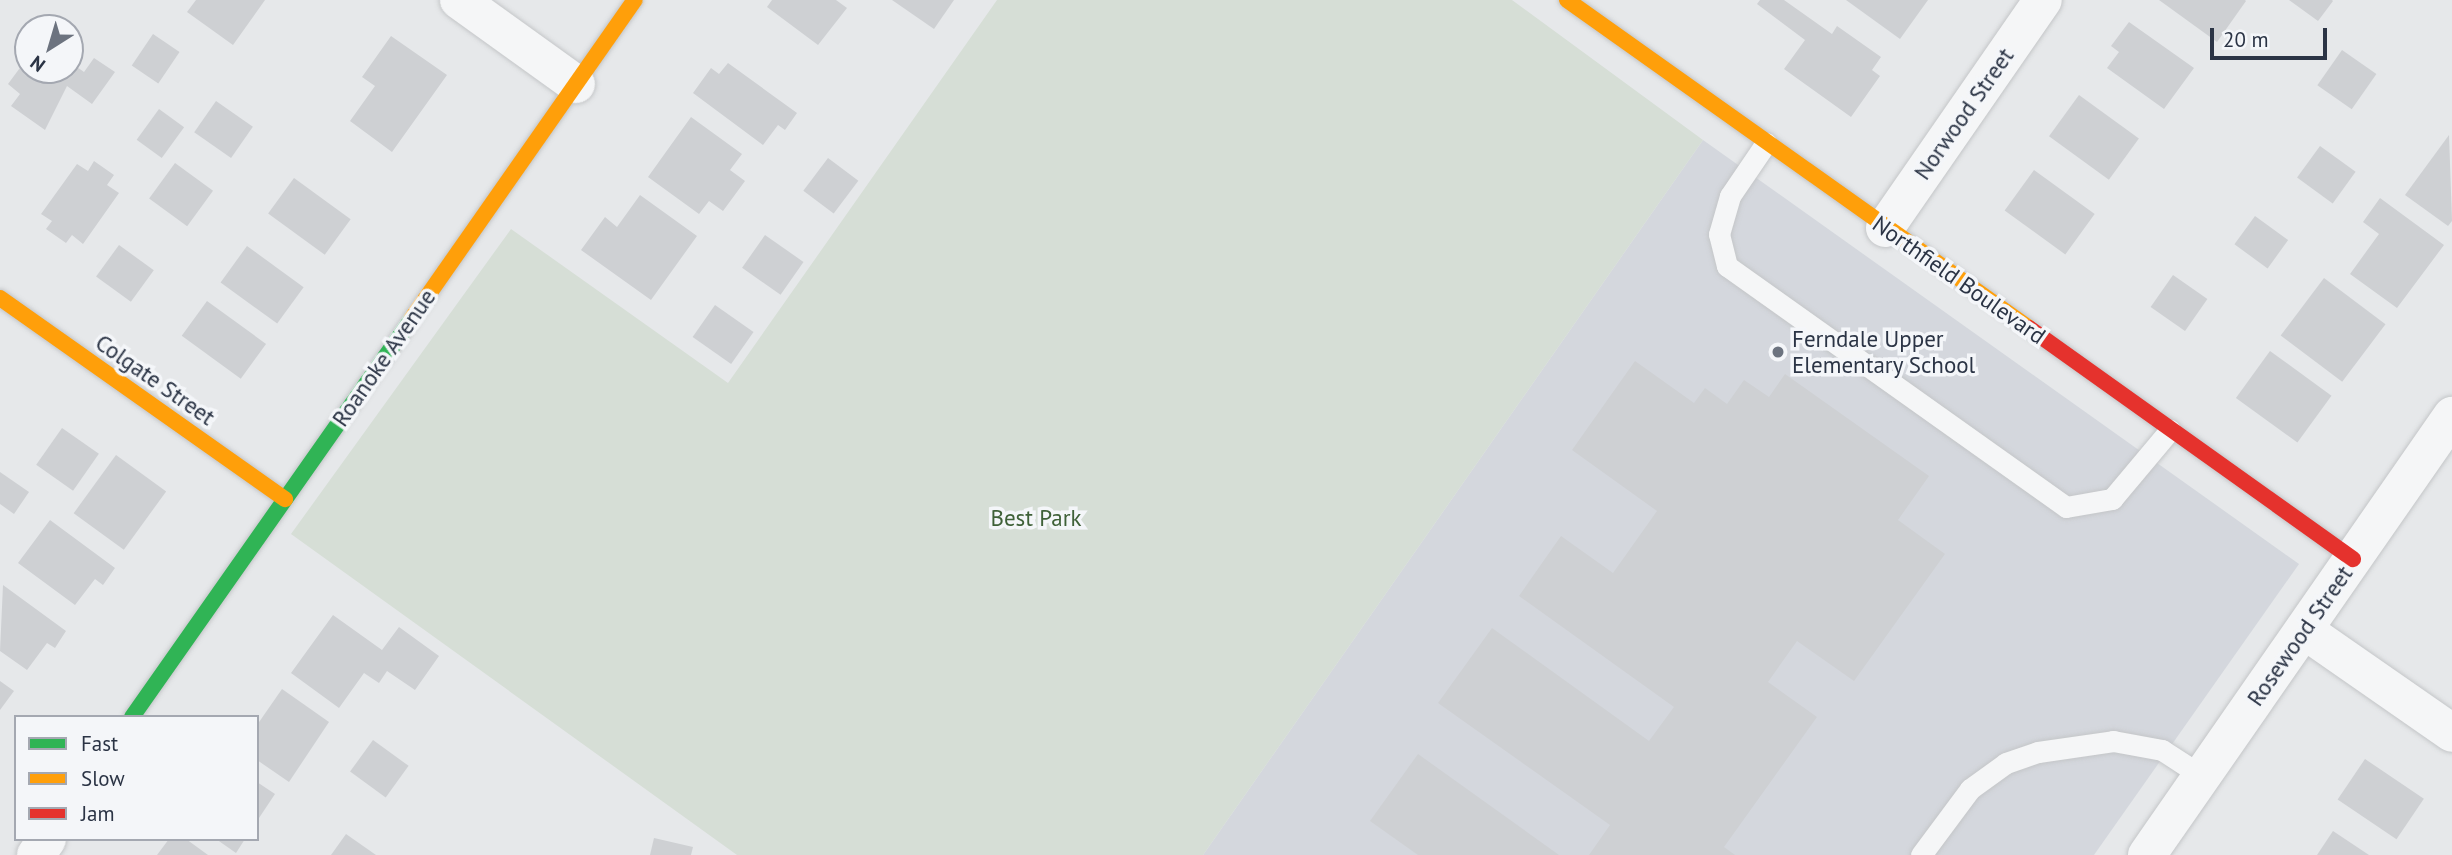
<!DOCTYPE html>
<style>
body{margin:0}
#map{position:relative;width:2452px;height:855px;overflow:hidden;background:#e6e8ea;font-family:"PT Sans",sans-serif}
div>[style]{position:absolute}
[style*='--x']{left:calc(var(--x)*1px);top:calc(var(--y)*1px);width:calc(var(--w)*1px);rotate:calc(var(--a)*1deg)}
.built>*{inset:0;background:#d4d7dd}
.green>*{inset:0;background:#d6ded6}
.building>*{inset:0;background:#ced0d3;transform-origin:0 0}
.roads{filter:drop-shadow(0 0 2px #c4c6c8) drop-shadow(0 0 2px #c4c6c8)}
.lane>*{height:21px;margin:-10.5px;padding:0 10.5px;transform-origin:10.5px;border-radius:10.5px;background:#f5f6f7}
.street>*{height:38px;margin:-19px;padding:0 19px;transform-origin:19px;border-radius:19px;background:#f5f6f7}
.fast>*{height:16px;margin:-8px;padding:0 8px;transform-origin:8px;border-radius:8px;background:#30b455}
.slow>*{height:16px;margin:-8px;padding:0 8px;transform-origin:8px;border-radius:8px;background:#ff9f0a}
.jam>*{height:16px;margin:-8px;padding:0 8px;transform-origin:8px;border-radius:8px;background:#e5322d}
.dots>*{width:19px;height:19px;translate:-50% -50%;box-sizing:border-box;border:4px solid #f4f6f9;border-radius:50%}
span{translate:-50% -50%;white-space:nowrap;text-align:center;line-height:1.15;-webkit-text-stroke:7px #f4f6f9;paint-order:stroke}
.street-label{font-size:23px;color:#2b3445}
.poi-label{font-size:23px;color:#2b3445}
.left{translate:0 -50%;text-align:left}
.park-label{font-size:23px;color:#3f6138}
.legend{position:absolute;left:14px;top:715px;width:245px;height:126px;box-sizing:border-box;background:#f4f6f9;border:2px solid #a4a8b1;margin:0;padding:9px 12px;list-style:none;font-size:21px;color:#2b3445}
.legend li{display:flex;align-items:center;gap:14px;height:35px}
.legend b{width:35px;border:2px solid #a4a8b1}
.north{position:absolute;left:14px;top:14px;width:70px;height:70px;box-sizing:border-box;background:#f4f6f9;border:2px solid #a4a8b1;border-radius:50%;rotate:217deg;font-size:19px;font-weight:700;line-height:28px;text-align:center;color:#2b3445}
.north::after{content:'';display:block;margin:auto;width:24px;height:32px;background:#6c737f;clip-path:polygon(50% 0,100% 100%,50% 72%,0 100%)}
.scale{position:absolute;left:2210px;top:28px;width:117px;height:32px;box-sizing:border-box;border:4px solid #2b3445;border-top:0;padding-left:9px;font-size:21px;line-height:24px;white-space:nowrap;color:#2b3445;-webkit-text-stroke:5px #f4f6f9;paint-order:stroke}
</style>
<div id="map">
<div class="built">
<i style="clip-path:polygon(1703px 140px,2299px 564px,2094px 855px,1203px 855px)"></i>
</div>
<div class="green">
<i style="clip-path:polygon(997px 0,1512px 0,1703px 140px,1203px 855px,737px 855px,291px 534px,511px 229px,728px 383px)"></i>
</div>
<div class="building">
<i style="clip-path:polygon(196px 0,265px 0,233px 45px,187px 12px)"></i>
<i style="clip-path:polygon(772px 0,836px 0,847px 8px,818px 45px,767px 7px)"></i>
<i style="clip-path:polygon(892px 0,954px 0,934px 29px)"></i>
<i style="clip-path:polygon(1760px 0,1784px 0,1832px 34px,1837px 26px,1881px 57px,1872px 70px,1880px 76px,1851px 117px,1784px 69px,1805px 40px,1757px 4px)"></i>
<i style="clip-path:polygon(1846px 0,1928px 0,1900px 39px)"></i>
<i style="clip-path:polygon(2159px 0,2245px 0,2246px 1px,2217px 42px)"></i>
<i style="clip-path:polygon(2289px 0,2332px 0,2333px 1px,2318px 21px)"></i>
<i style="clip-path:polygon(2129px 22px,2194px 68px,2164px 109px,2107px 68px,2119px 52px,2111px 46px)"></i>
<i style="left:153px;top:34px;width:32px;height:38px;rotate:34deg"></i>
<i style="clip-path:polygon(391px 36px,447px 75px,392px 152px,350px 121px,375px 86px,362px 77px)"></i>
<i style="left:2342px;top:50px;width:42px;height:43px;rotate:35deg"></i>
<i style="clip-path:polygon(28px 57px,28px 70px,70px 70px,70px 62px,84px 72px,94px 58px,115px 72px,92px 104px,67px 86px,45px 130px,11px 106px,20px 94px,8px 84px)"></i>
<i style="clip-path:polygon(728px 63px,797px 113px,785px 130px,778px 125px,763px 145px,693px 93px,711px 68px,719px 74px)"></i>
<i style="left:2079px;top:95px;width:74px;height:51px;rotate:36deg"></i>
<i style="left:216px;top:101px;width:45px;height:38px;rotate:35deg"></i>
<i style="left:159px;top:109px;width:31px;height:38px;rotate:36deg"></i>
<i style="clip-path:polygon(691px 117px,742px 154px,730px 170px,745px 181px,723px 211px,709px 201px,699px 214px,648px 177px)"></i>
<i style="clip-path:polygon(2449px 135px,2452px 221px,2448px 226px,2405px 195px)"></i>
<i style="left:2320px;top:146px;width:44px;height:39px;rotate:36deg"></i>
<i style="left:828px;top:158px;width:38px;height:41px;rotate:37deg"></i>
<i style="clip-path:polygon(94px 161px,114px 175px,107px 185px,119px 193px,83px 244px,72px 235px,66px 243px,46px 229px,52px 221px,41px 214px,77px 164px,88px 171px)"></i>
<i style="left:175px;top:163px;width:47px;height:44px;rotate:36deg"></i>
<i style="left:2034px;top:170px;width:75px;height:50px;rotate:36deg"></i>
<i style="left:294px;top:178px;width:70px;height:44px;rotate:36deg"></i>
<i style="clip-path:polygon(640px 195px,697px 236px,651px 300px,581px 250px,605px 217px,617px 227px)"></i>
<i style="clip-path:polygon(2380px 198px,2444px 245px,2397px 308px,2350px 274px,2379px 234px,2363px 222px)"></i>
<i style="left:2255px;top:216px;width:41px;height:35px;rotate:36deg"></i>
<i style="left:765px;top:235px;width:47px;height:40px;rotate:35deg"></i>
<i style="left:119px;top:245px;width:43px;height:39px;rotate:36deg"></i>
<i style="left:247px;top:246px;width:70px;height:45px;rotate:36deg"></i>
<i style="left:2173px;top:275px;width:42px;height:39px;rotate:35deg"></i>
<i style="left:2324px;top:278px;width:77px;height:72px;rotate:37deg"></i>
<i style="left:207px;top:301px;width:73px;height:43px;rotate:36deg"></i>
<i style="left:715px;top:305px;width:47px;height:39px;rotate:35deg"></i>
<i style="left:2270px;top:351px;width:76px;height:58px;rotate:36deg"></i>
<i style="clip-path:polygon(1635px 361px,1694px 403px,1705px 388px,1727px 404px,1744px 380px,1769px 397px,1785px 374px,1929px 476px,1898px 520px,1945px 554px,1854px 681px,1797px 641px,1768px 682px,1817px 717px,1724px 847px,1735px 855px,1589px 855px,1610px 825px,1438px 703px,1492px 628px,1649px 741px,1674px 707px,1519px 596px,1561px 536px,1613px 573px,1657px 511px,1572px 450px)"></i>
<i style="left:62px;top:428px;width:45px;height:45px;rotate:35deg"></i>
<i style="left:116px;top:455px;width:62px;height:72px;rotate:36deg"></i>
<i style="clip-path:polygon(0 472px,29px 492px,14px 514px,0 504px)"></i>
<i style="clip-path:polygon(50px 520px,115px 568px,103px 585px,95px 579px,75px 605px,18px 563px)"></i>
<i style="clip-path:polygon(3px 585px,66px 631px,55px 648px,47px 643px,27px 670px,0 651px)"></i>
<i style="clip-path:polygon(333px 615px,382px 650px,399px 627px,439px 656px,415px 690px,387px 671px,379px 683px,364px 673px,339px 708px,291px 673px)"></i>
<i style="clip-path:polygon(0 681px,14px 691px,0 710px)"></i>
<i style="clip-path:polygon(282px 689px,329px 722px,289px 782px,257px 760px,257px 725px)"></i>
<i style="left:373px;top:740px;width:44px;height:39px;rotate:36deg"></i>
<i style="clip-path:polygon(1418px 754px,1559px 855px,1418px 855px,1370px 821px)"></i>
<i style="left:2365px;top:759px;width:71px;height:49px;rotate:34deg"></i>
<i style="clip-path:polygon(257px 782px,275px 794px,257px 821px)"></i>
<i style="clip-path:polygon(2333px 831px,2369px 855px,2317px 855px)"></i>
<i style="clip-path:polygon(346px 834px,376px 855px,331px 855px)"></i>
<i style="clip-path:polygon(654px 838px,693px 847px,691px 855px,650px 855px)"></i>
<i style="clip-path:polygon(169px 839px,186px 839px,208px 855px,157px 855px)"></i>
<i style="clip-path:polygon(216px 839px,245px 839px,236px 853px)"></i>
</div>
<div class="roads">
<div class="lane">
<i style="--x:1766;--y:143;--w:64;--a:124.2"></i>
<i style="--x:1730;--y:196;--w:40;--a:106"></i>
<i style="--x:1719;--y:234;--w:33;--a:76"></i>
<i style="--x:1727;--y:266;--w:416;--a:35.4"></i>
<i style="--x:2066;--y:507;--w:47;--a:-9.9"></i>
<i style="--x:2112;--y:499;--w:90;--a:-50"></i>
<i style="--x:1921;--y:855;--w:82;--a:-53.4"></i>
<i style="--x:1970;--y:789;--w:44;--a:-35.8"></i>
<i style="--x:2006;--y:763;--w:34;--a:-19"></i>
<i style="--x:2038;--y:752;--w:76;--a:-8.3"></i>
<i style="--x:2113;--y:741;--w:50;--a:10.4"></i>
<i style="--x:2162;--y:750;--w:48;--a:33"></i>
</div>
<div class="street">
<i style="--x:459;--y:0;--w:144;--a:35.7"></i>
<i style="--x:1885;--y:228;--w:277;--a:-55.3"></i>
<i style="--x:2304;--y:630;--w:180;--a:34.8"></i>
<i style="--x:36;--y:855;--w:19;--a:-55"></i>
<i style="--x:2147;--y:855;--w:535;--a:-55.21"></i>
</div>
<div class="fast">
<i style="--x:132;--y:717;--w:487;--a:-54.9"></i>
</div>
<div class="slow">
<i style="--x:1567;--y:0;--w:567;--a:35.37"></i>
<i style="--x:0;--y:298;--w:349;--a:35.2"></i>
<i style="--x:412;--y:318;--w:388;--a:-55"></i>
</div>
<div class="jam">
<i style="--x:2029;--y:328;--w:398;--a:35.5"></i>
</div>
</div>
<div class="dots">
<i style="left:1778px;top:352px;background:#6c737f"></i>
</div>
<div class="street-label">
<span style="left:1964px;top:114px;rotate:-55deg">Norwood Street</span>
<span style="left:1959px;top:280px;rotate:35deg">Northfield Boulevard</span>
<span style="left:384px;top:358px;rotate:-55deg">Roanoke Avenue</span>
<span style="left:155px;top:380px;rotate:35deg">Colgate Street</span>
<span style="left:2300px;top:636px;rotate:-55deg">Rosewood Street</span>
</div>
<div class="poi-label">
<span class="left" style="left:1792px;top:352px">Ferndale Upper<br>Elementary School</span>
</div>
<div class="park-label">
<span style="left:1036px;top:518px">Best Park</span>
</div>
<ul class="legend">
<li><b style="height:9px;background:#30b455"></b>Fast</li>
<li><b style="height:9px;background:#ff9f0a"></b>Slow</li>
<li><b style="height:9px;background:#e5322d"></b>Jam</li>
</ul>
<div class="north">N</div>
<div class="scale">20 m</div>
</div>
